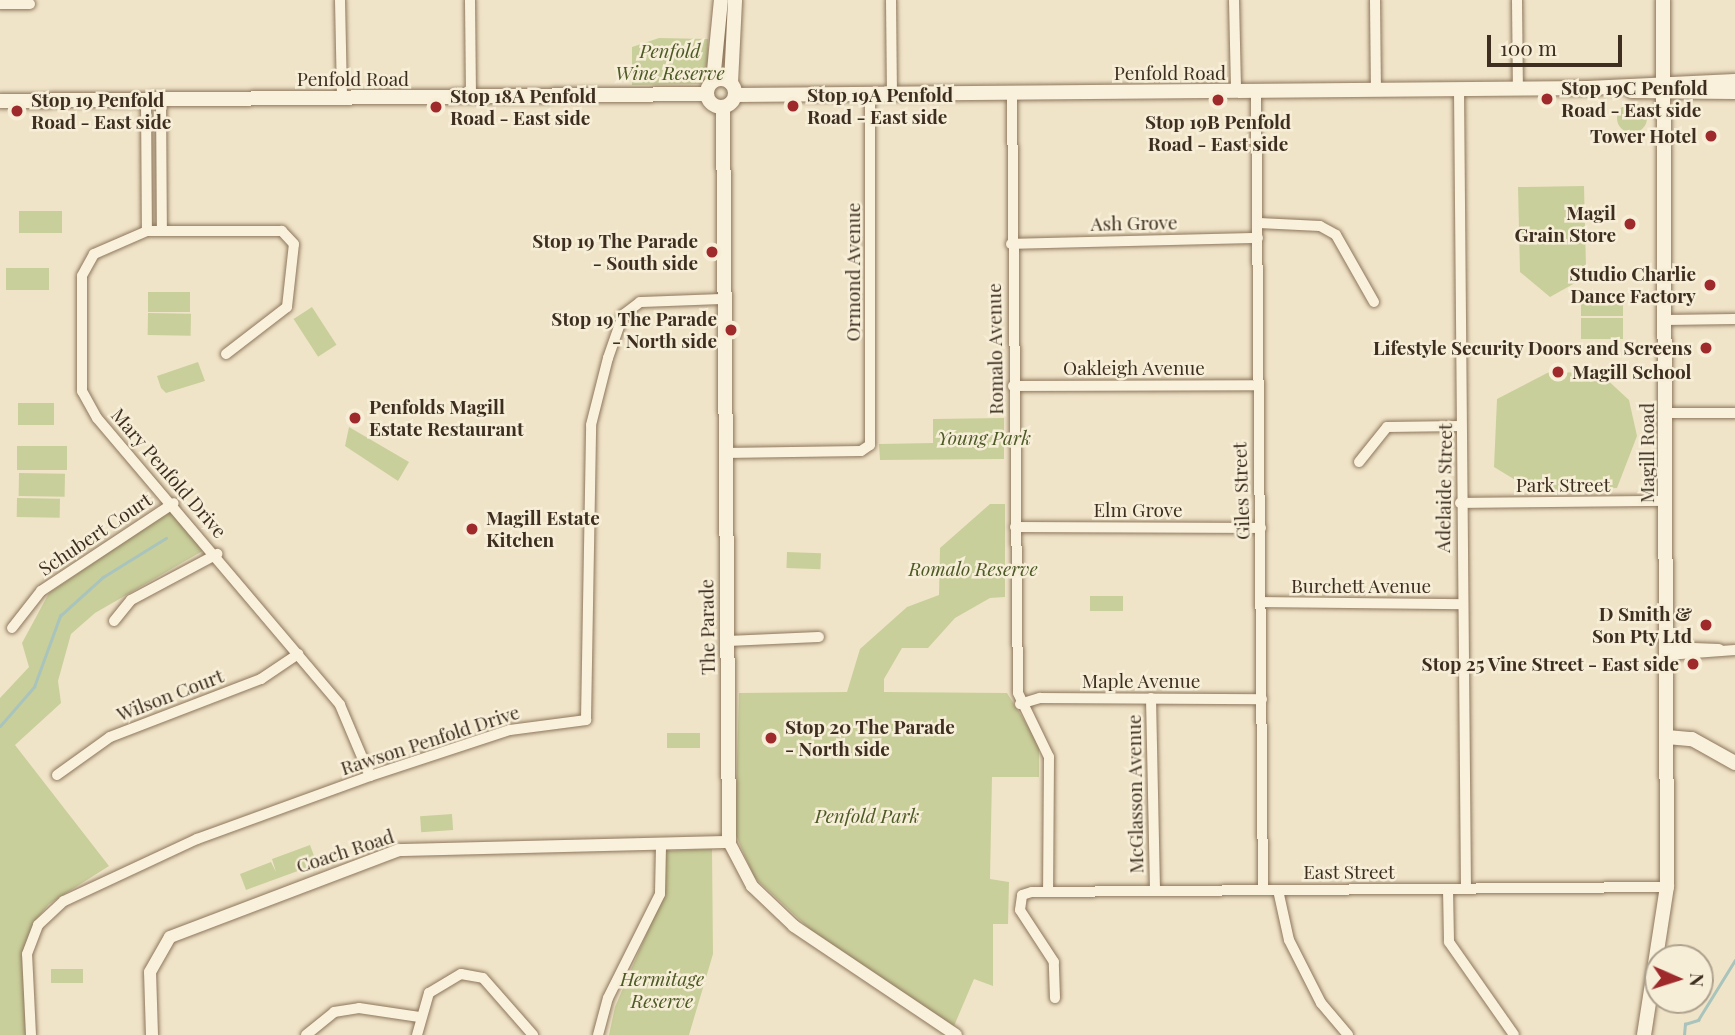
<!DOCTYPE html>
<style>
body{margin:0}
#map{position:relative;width:1735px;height:1035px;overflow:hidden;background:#f0e4c8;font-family:"Playfair Display",serif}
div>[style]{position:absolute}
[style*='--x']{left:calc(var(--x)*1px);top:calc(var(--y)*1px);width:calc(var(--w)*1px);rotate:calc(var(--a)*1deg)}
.green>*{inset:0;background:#c9cf9b;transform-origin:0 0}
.round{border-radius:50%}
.stream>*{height:2.5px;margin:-1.25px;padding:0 1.25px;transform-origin:1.25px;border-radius:1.25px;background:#a9c4bc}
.roads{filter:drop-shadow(0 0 2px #8d765c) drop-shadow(0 0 2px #8d765c)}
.minor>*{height:10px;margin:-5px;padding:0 5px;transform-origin:5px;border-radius:5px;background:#faf1dc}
.tertiary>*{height:12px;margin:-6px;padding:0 6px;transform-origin:6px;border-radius:6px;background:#faf1dc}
.secondary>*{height:14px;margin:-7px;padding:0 7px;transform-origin:7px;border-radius:7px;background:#faf1dc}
.secondary>.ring{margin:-7px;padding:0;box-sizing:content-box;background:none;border:14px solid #faf1dc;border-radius:50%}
.dots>*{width:19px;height:19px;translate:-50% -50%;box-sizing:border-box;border:4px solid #f7eed8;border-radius:50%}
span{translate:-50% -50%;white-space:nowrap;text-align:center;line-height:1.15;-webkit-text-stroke:5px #f7eed8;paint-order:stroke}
.park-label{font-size:19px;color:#4d5a26;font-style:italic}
.street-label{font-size:19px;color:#3d2e20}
.poi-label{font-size:19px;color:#3d2e20;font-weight:700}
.left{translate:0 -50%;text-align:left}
.right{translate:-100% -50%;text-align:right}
.north{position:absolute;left:1644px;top:944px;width:70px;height:70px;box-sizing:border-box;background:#f7eed8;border:2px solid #ada18e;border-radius:50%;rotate:93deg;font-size:19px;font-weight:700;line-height:28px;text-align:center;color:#3d2e20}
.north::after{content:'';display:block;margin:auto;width:24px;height:32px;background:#9e2a2b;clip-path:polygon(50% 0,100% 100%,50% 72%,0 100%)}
.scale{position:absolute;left:1487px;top:35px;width:135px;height:32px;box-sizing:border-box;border:4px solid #3d2e20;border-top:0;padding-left:9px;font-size:21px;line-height:24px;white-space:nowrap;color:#3d2e20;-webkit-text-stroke:5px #f7eed8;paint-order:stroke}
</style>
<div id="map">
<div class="green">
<i style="clip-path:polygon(659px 38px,708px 39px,708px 78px,702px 84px,632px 85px,632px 47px)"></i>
<i class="round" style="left:1617px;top:103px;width:30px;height:30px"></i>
<i style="clip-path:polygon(1584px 186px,1586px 267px,1575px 283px,1550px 297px,1520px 272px,1518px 187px)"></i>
<i style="left:19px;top:211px;width:43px;height:22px"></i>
<i style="left:6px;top:268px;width:43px;height:22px"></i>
<i style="left:148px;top:292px;width:42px;height:20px"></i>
<i style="left:1623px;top:295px;width:21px;height:42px;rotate:90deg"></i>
<i style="left:312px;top:307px;width:45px;height:22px;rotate:57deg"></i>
<i style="left:148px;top:313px;width:43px;height:22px;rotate:1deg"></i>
<i style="left:1623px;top:318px;width:21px;height:42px;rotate:90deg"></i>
<i style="clip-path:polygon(198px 362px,205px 381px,166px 393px,161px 388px,157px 376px)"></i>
<i style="clip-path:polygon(1551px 371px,1602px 375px,1629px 400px,1637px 436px,1617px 488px,1535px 492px,1494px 467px,1497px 399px)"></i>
<i style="left:18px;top:403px;width:36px;height:22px"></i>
<i style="clip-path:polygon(1004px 418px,1004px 459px,880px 460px,879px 444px,933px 443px,933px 419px)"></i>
<i style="clip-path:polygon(349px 427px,409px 462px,398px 481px,345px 446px)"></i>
<i style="left:17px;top:446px;width:50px;height:24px"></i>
<i style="left:19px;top:473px;width:46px;height:23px;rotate:1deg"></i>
<i style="left:17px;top:498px;width:43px;height:19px;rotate:1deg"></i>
<i style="clip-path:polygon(990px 504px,1005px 504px,1005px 597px,990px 598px,955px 618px,928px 648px,902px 648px,884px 679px,884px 692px,1007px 693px,1039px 744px,1039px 777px,992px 777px,990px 879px,1009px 882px,1008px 924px,993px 924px,993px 986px,974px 979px,954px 1026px,815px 934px,754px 877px,735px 833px,739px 693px,847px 692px,860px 649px,907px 607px,939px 595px,940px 548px)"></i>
<i style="clip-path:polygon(172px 509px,206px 549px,95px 613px,71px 634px,58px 681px,61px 703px,15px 745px,109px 866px,49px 904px,35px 921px,24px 954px,27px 1035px,0 1035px,0 698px,29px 667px,22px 643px,49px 593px)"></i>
<i style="left:787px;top:552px;width:34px;height:16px;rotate:2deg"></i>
<i style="left:1090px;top:596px;width:33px;height:15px"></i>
<i style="left:667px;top:733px;width:33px;height:15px"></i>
<i style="left:452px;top:814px;width:16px;height:32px;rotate:86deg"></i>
<i style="clip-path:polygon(310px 845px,317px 864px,246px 890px,240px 874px,271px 862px,276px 872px,272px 859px)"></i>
<i style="clip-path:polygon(712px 849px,713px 954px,689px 1035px,609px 1035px,615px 1007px,664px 893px,665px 851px)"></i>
<i style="left:51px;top:969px;width:32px;height:14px"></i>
</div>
<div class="stream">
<i style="--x:0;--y:726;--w:52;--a:-48.9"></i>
<i style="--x:34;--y:687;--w:76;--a:-69.9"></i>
<i style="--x:60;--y:616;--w:58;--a:-42.2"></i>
<i style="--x:103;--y:577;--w:74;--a:-31.8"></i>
<i style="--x:1684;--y:1035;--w:11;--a:-85"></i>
<i style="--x:1685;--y:1024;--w:14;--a:-17"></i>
<i style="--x:1698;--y:1020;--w:70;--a:-58.3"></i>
</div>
<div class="roads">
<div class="minor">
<i style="--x:340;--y:0;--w:98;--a:88.8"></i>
<i style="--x:470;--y:0;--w:97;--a:89.4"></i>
<i style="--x:891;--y:0;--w:94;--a:89.4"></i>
<i style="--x:1234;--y:0;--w:91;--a:88.7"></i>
<i style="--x:1375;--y:0;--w:90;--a:89.4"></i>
<i style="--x:1517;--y:0;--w:89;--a:89.4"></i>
<i style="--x:0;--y:4;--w:30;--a:0"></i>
<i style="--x:1459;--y:89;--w:799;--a:89.5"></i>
<i style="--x:1256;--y:92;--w:797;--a:89.5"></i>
<i style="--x:1012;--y:93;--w:600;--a:89.43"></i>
<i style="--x:1018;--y:693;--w:71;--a:64.2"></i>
<i style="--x:1049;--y:757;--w:135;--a:90.4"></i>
<i style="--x:146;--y:100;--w:131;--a:89.6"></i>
<i style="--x:161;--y:100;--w:131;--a:89.6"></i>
<i style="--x:1259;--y:223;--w:61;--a:2.8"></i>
<i style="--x:1320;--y:226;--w:18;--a:29"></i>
<i style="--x:1336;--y:235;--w:77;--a:60.4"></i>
<i style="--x:1011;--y:244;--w:247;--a:-1.4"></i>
<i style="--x:1665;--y:320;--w:70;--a:-0.8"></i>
<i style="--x:226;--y:354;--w:77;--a:-37.6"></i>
<i style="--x:287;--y:307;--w:63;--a:-83.7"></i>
<i style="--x:294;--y:244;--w:18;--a:-133"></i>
<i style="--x:282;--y:231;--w:135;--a:180"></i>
<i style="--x:147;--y:231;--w:58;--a:156.5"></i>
<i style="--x:94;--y:254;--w:25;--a:119"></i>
<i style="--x:82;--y:276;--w:115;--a:90"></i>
<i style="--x:82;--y:391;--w:31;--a:61"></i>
<i style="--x:97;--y:418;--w:376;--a:49.7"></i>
<i style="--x:340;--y:705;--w:77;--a:67.1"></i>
<i style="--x:1013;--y:386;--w:242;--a:-0.2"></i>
<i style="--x:1665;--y:413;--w:70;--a:0"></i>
<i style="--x:724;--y:453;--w:137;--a:-0.8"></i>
<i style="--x:861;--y:451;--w:11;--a:-34"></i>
<i style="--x:870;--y:445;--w:351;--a:-90"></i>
<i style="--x:1359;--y:462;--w:45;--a:-51.3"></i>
<i style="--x:1387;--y:427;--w:74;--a:-0.8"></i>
<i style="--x:1460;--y:503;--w:206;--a:-0.6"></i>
<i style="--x:1015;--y:527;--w:246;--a:0.2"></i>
<i style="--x:1261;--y:602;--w:200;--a:0.6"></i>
<i style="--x:114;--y:621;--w:27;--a:-51"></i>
<i style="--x:131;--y:600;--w:98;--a:-28.1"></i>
<i style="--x:12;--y:628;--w:47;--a:-51.9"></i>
<i style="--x:41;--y:591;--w:159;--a:-33.5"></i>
<i style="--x:727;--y:641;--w:92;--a:-2.5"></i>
<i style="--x:1667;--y:647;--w:52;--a:2.2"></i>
<i style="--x:1667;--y:655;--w:68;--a:-4.2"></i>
<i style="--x:1151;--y:698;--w:192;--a:88.8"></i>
<i style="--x:1020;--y:704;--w:21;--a:-17"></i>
<i style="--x:1040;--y:698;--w:222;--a:0.3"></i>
<i style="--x:57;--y:775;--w:65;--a:-35.6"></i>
<i style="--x:110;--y:737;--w:162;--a:-21"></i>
<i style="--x:261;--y:679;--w:45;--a:-34"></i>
<i style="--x:1448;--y:889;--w:53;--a:88.9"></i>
<i style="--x:1449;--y:942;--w:113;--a:55"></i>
<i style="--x:1278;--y:890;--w:51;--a:77.6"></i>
<i style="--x:1289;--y:940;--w:71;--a:63.1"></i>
<i style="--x:1321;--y:1003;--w:42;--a:49.8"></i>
<i style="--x:1055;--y:998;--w:36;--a:-92"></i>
<i style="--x:1054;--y:962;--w:62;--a:-123.2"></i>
<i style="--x:1020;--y:910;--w:15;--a:-82"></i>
<i style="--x:1022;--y:895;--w:10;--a:-17"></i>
<i style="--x:1032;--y:892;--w:635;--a:-0.45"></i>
<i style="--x:31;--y:1035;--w:81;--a:-92.8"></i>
<i style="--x:27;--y:954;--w:31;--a:-69"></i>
<i style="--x:38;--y:925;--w:35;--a:-43"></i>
<i style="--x:64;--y:901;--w:147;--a:-25"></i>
<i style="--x:197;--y:839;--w:184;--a:-20"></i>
<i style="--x:370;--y:776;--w:147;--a:-18.2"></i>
<i style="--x:510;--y:730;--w:77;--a:-7.5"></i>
<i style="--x:586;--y:720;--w:295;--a:-89"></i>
<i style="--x:591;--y:425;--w:69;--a:-75.8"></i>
<i style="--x:608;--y:358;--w:46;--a:-70.8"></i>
<i style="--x:623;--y:315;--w:21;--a:-37"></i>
<i style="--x:640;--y:302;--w:83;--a:-2.1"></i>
<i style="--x:306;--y:1035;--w:36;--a:-39"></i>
<i style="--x:334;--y:1012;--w:25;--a:-9"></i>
<i style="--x:359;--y:1008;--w:61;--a:8.5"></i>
<i style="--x:417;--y:1035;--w:44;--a:-74.1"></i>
<i style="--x:429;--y:993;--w:37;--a:-31"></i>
<i style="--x:461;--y:974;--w:22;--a:10"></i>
<i style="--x:483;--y:978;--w:76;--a:48.7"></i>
<i style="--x:598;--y:1035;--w:38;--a:-75"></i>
<i style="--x:608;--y:998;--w:116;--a:-63.4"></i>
<i style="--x:660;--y:894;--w:49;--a:-88.8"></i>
</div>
<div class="tertiary">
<i style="--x:152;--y:1035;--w:63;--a:-91.8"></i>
<i style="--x:150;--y:972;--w:40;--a:-60.3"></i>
<i style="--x:170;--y:937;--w:245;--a:-20.8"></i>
<i style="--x:399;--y:850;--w:330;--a:-1.4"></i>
<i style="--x:729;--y:842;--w:50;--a:62.4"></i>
<i style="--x:752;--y:886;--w:58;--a:43.6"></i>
<i style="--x:794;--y:926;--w:195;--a:33.9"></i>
</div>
<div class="secondary">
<i class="ring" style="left:707px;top:79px;width:14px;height:14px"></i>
<i style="--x:713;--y:81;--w:81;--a:-84.4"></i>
<i style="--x:731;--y:83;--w:83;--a:-87.2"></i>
<i style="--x:1632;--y:91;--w:103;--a:0.6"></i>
<i style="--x:735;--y:95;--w:853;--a:-0.47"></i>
<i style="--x:1588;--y:88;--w:147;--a:-2.7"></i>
<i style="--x:0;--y:101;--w:707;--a:-0.57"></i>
<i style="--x:723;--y:108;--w:734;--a:89.53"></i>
<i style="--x:1667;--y:737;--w:25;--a:5"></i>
<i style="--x:1692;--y:739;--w:49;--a:29.2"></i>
<i style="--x:1644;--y:1035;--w:150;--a:-81.2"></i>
<i style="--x:1667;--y:887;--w:887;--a:-90.26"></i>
</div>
</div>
<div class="dots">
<i style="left:1547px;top:99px;background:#9e2a2b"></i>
<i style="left:1218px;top:100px;background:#9e2a2b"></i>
<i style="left:793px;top:106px;background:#9e2a2b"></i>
<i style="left:436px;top:107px;background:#9e2a2b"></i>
<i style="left:17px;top:111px;background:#9e2a2b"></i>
<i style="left:1711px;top:136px;background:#9e2a2b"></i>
<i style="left:1630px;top:224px;background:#9e2a2b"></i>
<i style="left:712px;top:252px;background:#9e2a2b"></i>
<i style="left:1710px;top:285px;background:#9e2a2b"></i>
<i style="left:731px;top:330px;background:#9e2a2b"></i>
<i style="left:1706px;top:348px;background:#9e2a2b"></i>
<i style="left:1558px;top:372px;background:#9e2a2b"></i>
<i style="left:355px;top:418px;background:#9e2a2b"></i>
<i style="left:472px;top:529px;background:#9e2a2b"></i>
<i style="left:1706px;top:625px;background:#9e2a2b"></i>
<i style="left:1693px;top:664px;background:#9e2a2b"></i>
<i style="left:771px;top:738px;background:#9e2a2b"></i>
</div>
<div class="park-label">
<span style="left:670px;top:62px">Penfold<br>Wine Reserve</span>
<span style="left:984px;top:438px">Young Park</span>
<span style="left:973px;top:569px">Romalo Reserve</span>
<span style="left:867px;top:816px">Penfold Park</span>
<span style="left:662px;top:990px">Hermitage<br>Reserve</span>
</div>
<div class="street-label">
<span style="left:1170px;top:73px">Penfold Road</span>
<span style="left:353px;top:79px">Penfold Road</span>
<span style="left:1134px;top:223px;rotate:-1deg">Ash Grove</span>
<span style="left:853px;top:272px;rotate:-90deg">Ormond Avenue</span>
<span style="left:995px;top:349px;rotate:-91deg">Romalo Avenue</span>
<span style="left:1134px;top:368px">Oakleigh Avenue</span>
<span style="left:1647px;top:453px;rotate:-90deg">Magill Road</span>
<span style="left:169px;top:473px;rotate:49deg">Mary Penfold Drive</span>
<span style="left:1563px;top:485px">Park Street</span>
<span style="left:1444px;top:488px;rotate:-89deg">Adelaide Street</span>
<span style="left:1241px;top:491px;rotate:-92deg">Giles Street</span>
<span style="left:1138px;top:510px">Elm Grove</span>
<span style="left:95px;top:534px;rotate:-34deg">Schubert Court</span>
<span style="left:1361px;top:586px">Burchett Avenue</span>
<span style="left:707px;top:627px;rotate:-91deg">The Parade</span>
<span style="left:1141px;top:681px">Maple Avenue</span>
<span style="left:170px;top:695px;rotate:-21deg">Wilson Court</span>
<span style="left:430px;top:740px;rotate:-18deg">Rawson Penfold Drive</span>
<span style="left:1135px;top:794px;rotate:-91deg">McGlasson Avenue</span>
<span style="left:345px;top:851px;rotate:-18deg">Coach Road</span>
<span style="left:1349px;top:872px">East Street</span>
</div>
<div class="poi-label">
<span class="left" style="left:1561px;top:99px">Stop 19C Penfold<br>Road - East side</span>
<span class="left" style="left:807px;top:106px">Stop 19A Penfold<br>Road - East side</span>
<span class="left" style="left:450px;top:107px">Stop 18A Penfold<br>Road - East side</span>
<span class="left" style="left:31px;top:111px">Stop 19 Penfold<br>Road - East side</span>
<span style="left:1218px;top:133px">Stop 19B Penfold<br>Road - East side</span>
<span class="right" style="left:1697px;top:136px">Tower Hotel</span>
<span class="right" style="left:1616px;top:224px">Magil<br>Grain Store</span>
<span class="right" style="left:698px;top:252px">Stop 19 The Parade<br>- South side</span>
<span class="right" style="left:1696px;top:285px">Studio Charlie<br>Dance Factory</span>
<span class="right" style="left:717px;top:330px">Stop 19 The Parade<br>- North side</span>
<span class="right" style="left:1692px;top:348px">Lifestyle Security Doors and Screens</span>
<span class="left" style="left:1572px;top:372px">Magill School</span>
<span class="left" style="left:369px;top:418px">Penfolds Magill<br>Estate Restaurant</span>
<span class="left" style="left:486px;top:529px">Magill Estate<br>Kitchen</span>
<span class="right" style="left:1692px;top:625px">D Smith &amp;<br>Son Pty Ltd</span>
<span class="right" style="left:1679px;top:664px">Stop 25 Vine Street - East side</span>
<span class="left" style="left:785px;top:738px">Stop 20 The Parade<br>- North side</span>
</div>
<div class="north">N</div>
<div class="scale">100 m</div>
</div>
